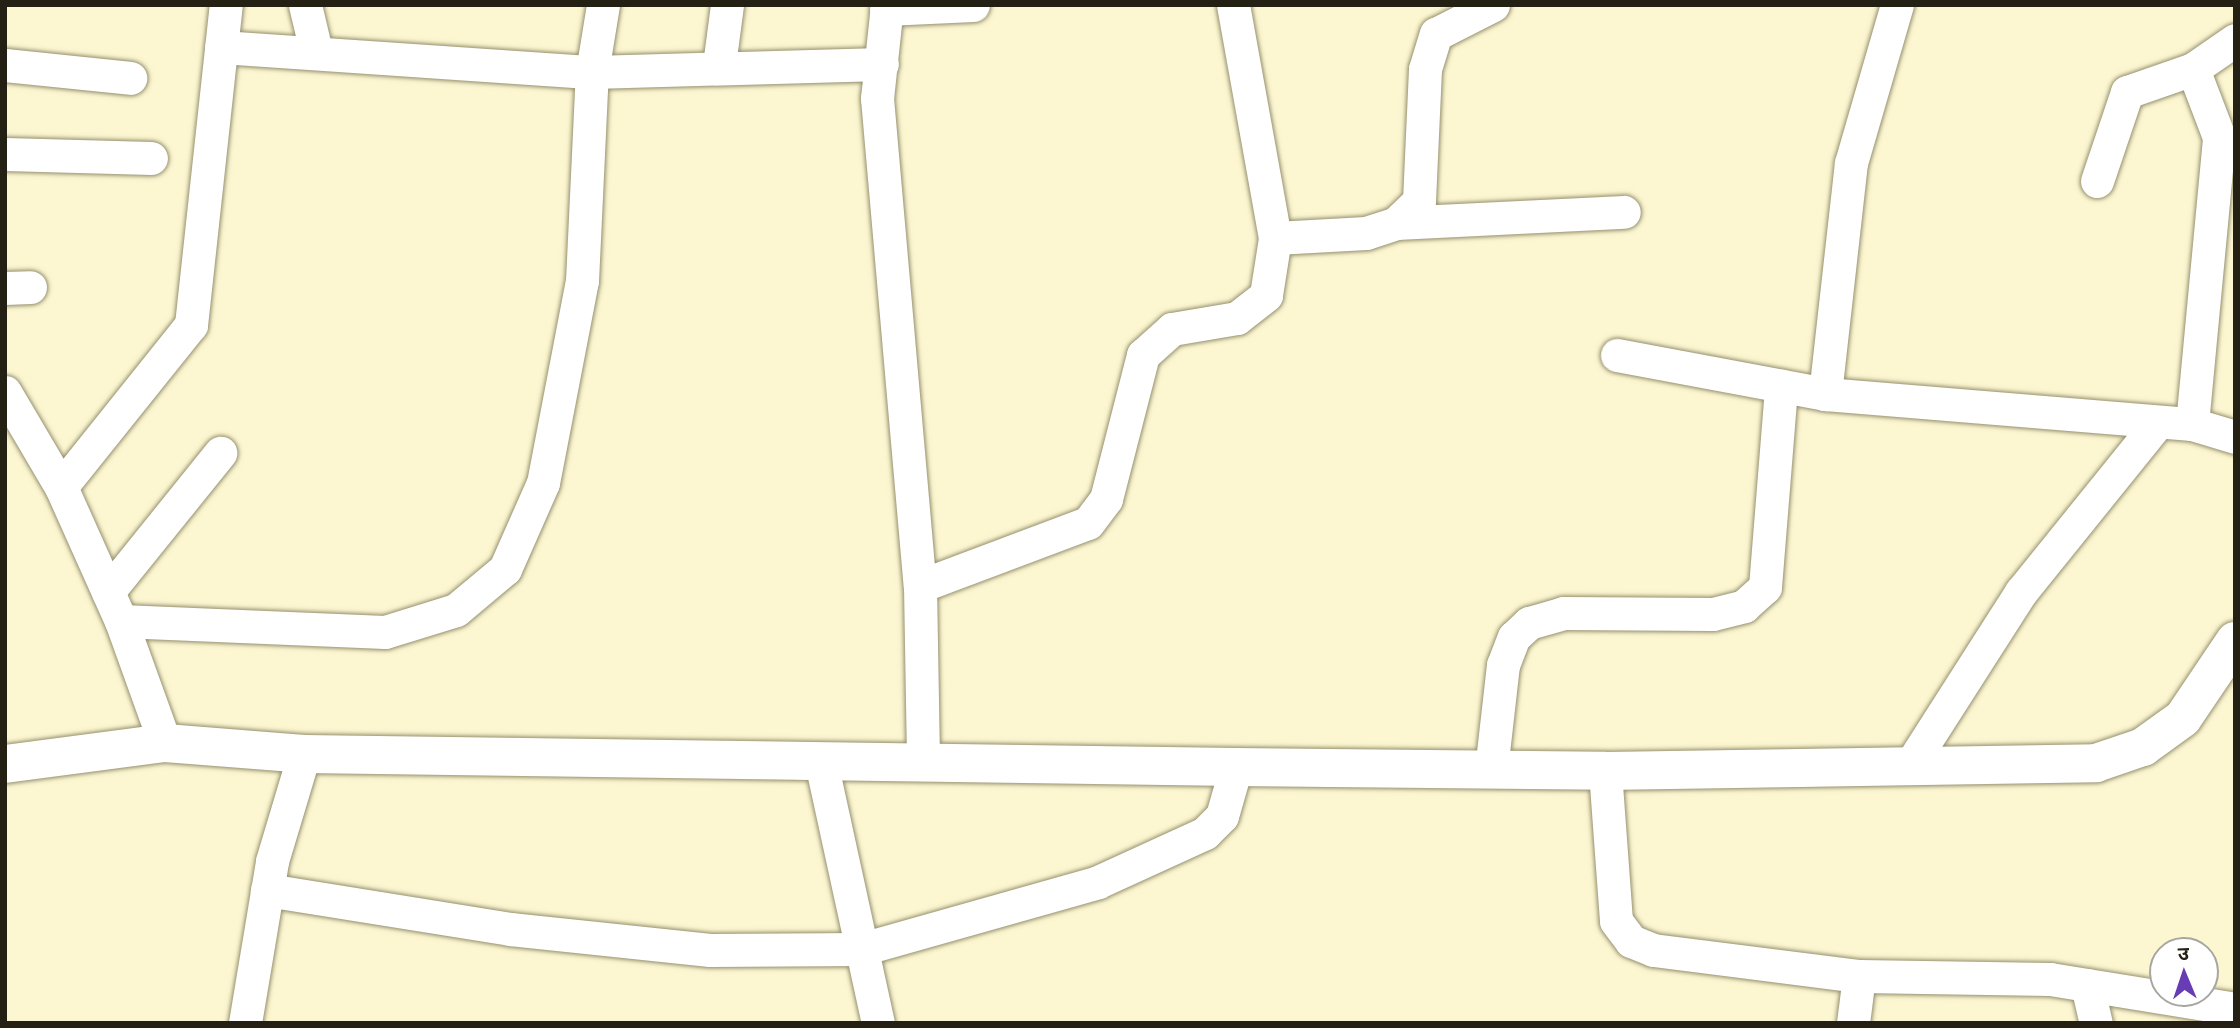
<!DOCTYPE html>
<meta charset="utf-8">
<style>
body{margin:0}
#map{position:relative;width:2240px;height:1028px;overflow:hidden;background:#fcf6d1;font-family:Raleway,"Noto Sans Devanagari",sans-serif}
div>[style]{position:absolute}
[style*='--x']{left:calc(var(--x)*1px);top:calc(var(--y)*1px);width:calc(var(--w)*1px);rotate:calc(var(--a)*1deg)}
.roads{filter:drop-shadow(0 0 2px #95906e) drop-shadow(0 0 2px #95906e)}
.street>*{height:33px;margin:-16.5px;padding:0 16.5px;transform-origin:16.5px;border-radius:16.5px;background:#fff}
.secondary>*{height:38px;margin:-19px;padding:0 19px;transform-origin:19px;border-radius:19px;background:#fff}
span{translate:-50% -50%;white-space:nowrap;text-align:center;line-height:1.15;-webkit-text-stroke:6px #fff;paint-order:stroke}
.frame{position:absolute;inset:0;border:7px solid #242114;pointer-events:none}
.north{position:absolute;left:2149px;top:937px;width:70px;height:70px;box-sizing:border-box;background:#fff;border:2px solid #a7a6a1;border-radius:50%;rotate:358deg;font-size:19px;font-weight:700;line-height:28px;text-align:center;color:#242114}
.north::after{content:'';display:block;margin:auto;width:24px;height:32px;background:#673cb4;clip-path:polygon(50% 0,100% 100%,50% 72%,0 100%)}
</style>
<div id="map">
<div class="roads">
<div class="street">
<i style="--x:305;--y:5;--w:47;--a:76.6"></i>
<i style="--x:887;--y:5;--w:94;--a:96.1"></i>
<i style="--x:877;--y:98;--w:490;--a:85"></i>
<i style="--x:920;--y:586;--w:179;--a:-20.6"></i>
<i style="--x:1088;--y:523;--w:30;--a:-53"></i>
<i style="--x:1106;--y:499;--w:149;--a:-75.6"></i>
<i style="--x:1143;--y:355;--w:39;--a:-42"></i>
<i style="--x:1172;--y:329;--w:66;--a:-9.6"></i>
<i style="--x:1237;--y:318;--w:37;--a:-38"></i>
<i style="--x:1266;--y:295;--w:58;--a:-81"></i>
<i style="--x:1275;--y:238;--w:237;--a:-100.2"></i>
<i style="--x:886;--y:9;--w:87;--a:-2.6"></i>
<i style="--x:221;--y:47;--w:372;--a:3.9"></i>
<i style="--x:592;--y:72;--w:290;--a:-1.6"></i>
<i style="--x:5;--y:65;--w:126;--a:5.9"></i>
<i style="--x:719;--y:65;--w:61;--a:-82.4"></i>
<i style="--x:5;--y:154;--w:146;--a:1.6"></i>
<i style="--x:2097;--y:181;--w:94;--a:-71.4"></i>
<i style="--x:2127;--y:92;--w:70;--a:-19.2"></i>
<i style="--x:2193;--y:69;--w:51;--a:-34.6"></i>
<i style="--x:1396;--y:223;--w:228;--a:-2.8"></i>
<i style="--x:1275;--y:238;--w:91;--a:-3.1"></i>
<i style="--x:1366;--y:233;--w:32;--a:-18"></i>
<i style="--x:1396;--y:223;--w:32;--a:-44"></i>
<i style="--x:1419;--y:201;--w:132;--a:-87.4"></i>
<i style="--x:1425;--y:69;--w:37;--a:-73"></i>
<i style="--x:1436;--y:34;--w:64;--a:-27"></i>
<i style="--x:5;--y:288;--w:25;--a:-2"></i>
<i style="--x:1617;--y:355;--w:212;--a:10.6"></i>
<i style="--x:1825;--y:394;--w:368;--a:4.7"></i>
<i style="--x:2192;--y:424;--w:45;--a:16.8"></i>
<i style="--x:5;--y:392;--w:110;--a:59.5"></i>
<i style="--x:61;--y:487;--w:147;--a:65.9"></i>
<i style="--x:121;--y:621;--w:264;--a:2.4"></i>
<i style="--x:385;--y:632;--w:74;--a:-17.2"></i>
<i style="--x:456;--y:610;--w:64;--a:-39.9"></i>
<i style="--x:505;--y:569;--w:94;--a:-66.2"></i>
<i style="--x:543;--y:483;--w:206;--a:-79.1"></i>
<i style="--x:582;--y:281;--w:209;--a:-87.3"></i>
<i style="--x:592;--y:72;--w:68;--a:-80.7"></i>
<i style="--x:1825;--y:394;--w:232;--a:-83.6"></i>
<i style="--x:1851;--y:163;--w:165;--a:-73.8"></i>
<i style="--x:2192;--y:424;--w:288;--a:-84.6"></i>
<i style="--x:2219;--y:137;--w:73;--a:-110.9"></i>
<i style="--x:61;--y:487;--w:208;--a:-51.3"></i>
<i style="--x:191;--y:325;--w:322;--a:-83.8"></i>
<i style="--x:920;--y:586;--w:178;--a:89"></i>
<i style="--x:108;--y:592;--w:179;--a:-51.1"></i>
<i style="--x:121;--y:621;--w:130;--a:70.2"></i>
<i style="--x:821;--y:762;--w:267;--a:77.7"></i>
<i style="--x:1909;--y:767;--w:208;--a:-57.4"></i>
<i style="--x:2021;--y:592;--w:218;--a:-51.1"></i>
<i style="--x:1491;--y:770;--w:106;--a:-83.5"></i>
<i style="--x:1503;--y:665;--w:30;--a:-69"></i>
<i style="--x:1514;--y:637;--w:21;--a:-43"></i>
<i style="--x:1529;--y:623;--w:35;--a:-16"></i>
<i style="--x:1563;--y:613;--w:150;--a:0.4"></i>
<i style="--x:1713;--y:614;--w:32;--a:-14"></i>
<i style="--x:1744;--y:606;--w:28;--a:-42"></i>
<i style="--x:1765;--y:587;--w:202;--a:-85.4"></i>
<i style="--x:1605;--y:771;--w:150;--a:85.8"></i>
<i style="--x:1616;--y:921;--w:25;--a:53"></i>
<i style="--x:1631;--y:941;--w:24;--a:22"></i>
<i style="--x:1653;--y:950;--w:208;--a:7.2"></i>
<i style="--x:1859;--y:976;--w:191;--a:0.9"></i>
<i style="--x:2050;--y:979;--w:187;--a:9.2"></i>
<i style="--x:267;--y:890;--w:246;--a:9.1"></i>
<i style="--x:510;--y:929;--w:201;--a:6"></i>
<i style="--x:710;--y:950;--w:152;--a:-0.4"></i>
<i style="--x:862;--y:949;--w:245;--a:-15.8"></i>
<i style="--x:1098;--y:882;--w:118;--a:-24.6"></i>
<i style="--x:1205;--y:833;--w:24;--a:-45"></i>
<i style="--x:1222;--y:816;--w:51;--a:-74.1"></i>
<i style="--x:2087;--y:985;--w:39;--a:77"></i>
<i style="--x:245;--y:1023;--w:164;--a:-80.5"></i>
<i style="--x:272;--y:861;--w:112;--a:-73.3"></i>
<i style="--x:1853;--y:1023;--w:47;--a:-82.7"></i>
</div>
<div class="secondary">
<i style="--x:5;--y:764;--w:161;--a:-7.5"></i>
<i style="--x:165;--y:743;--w:139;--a:4.5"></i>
<i style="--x:304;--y:754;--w:932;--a:0.8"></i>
<i style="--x:1236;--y:767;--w:369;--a:0.6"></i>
<i style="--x:1605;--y:771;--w:491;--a:-0.9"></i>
<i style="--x:2096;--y:763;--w:50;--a:-18.8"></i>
<i style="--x:2143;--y:747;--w:49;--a:-35.9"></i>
<i style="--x:2183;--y:718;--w:93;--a:-56"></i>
</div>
</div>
<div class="frame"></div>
<div class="north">उ</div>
</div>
